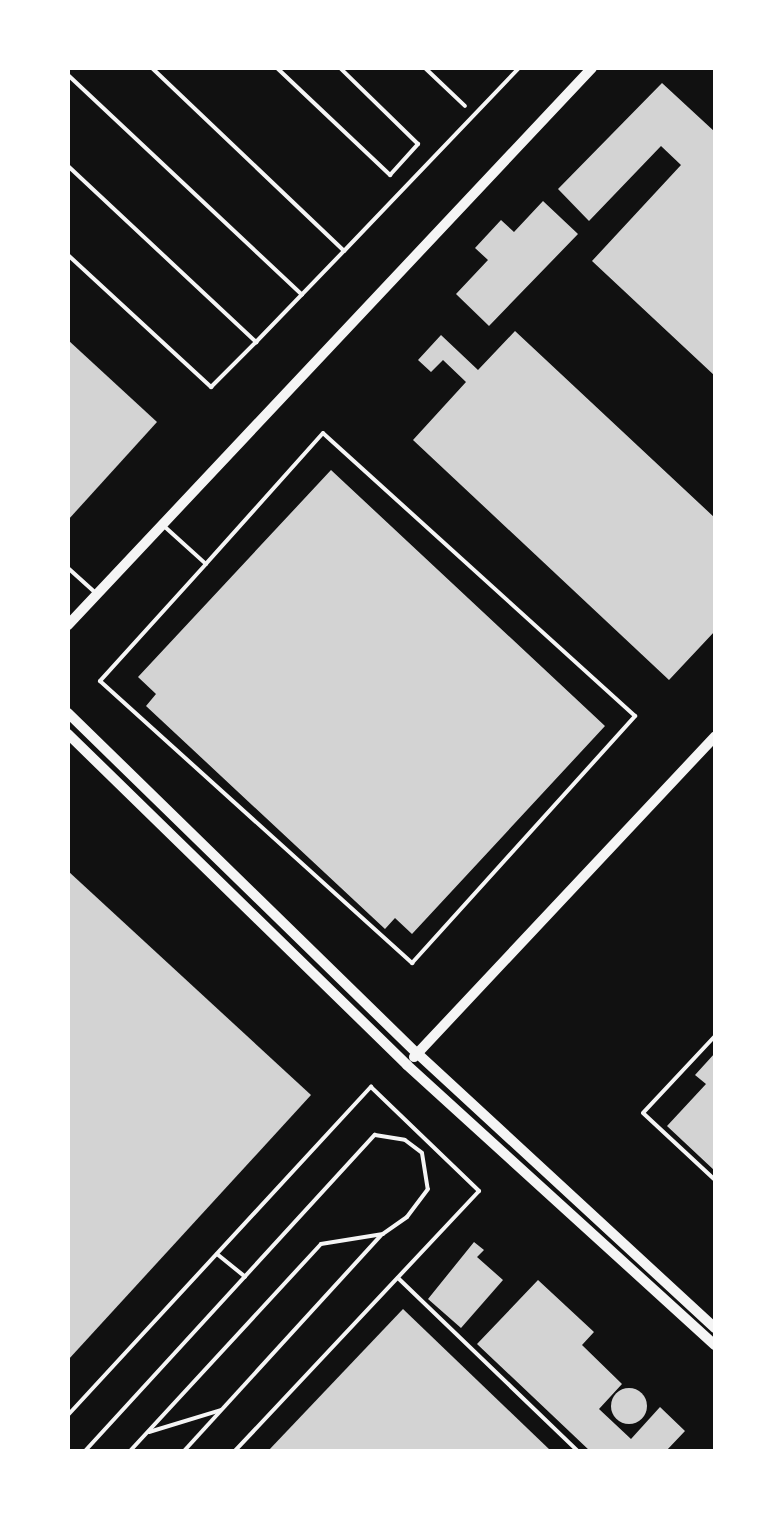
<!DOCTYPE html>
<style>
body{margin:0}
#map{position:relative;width:783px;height:1519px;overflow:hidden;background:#111;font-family:"Roboto Condensed",sans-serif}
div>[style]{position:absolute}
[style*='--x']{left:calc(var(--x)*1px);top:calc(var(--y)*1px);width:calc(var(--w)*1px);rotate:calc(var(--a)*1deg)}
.building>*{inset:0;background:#d3d3d3}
.round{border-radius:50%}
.service>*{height:4px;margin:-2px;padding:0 2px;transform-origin:2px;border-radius:2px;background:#f5f5f5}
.tertiary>*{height:10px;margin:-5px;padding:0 5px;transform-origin:5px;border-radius:5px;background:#f5f5f5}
span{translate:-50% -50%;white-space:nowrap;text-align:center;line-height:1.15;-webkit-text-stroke:8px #fff;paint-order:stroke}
.frame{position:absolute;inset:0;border:70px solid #fff;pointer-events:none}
</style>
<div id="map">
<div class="building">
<i style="clip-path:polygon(662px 83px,715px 132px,715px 376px,592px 261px,681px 165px,661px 146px,589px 221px,558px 189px)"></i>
<i style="clip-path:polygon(543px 201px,578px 234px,489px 326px,456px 294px,488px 260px,475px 248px,501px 220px,514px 232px)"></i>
<i style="clip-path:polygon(515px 331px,715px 518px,715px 631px,669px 680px,413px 440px,466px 382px,443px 360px,431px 372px,418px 360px,441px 335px,478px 370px)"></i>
<i style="clip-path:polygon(68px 340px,157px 422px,68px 520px)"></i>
<i style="clip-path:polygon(331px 470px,605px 726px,412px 934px,395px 918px,385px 929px,146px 706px,156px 694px,138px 677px)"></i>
<i style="clip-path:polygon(68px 871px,311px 1095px,68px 1360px)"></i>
<i style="clip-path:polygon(715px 1053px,715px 1171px,667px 1126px,706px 1084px,695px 1075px)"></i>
<i style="clip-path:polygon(474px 1242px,484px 1250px,477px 1257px,503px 1280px,461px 1328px,428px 1299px)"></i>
<i style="clip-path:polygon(538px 1280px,594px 1332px,582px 1345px,622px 1384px,599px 1409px,631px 1439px,660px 1407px,685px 1431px,666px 1451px,590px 1451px,477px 1344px)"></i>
<i style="clip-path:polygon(403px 1309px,551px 1451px,268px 1451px)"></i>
<i class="round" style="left:611px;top:1388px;width:36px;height:36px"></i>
</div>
<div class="service">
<i style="--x:152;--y:68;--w:265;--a:43.6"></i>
<i style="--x:344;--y:251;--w:253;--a:-46.3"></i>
<i style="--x:277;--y:68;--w:156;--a:43.4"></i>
<i style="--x:390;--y:175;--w:42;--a:-47.9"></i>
<i style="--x:418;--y:144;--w:109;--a:-135.7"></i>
<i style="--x:425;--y:68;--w:55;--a:43.5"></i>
<i style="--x:68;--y:75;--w:321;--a:43.2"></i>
<i style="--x:68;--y:166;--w:258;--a:43.1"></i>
<i style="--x:256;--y:342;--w:127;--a:-46"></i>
<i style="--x:68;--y:255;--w:195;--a:42.7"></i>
<i style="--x:211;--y:387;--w:64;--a:-45"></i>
<i style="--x:165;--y:527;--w:55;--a:42.1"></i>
<i style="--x:206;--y:564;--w:158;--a:132.2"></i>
<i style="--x:100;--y:681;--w:421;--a:42.1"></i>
<i style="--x:412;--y:963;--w:333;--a:-47.9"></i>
<i style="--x:635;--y:716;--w:421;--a:-137.8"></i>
<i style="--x:323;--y:433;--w:176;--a:131.8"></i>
<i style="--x:68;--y:568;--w:38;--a:42"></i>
<i style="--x:715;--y:1036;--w:105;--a:133.1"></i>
<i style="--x:643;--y:1113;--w:98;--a:42.9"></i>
<i style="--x:217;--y:1254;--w:36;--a:39"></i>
<i style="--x:398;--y:1278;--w:250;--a:43.9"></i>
<i style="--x:68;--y:1415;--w:447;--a:-47.3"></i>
<i style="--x:371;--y:1087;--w:150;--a:43.9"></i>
<i style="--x:479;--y:1191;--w:357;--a:133.2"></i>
<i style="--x:149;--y:1432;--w:75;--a:-17"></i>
<i style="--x:85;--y:1451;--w:429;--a:-47.5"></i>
<i style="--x:375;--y:1135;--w:30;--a:9"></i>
<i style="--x:405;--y:1140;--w:21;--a:37"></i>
<i style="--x:422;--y:1153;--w:36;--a:81"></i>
<i style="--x:428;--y:1189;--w:35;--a:127"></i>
<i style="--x:407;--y:1217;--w:29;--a:145"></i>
<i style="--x:383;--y:1234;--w:63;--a:170.8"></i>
<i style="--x:321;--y:1244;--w:282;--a:132.7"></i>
<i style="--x:184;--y:1451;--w:292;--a:-47.6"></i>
</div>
<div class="tertiary">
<i style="--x:68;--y:625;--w:765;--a:-46.75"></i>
<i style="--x:68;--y:713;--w:489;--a:44.3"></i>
<i style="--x:418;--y:1054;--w:404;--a:42.7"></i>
<i style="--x:68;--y:734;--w:474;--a:44.3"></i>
<i style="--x:407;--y:1065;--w:416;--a:42.3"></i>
<i style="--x:414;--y:1057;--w:440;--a:-46.8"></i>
</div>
<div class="frame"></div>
</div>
